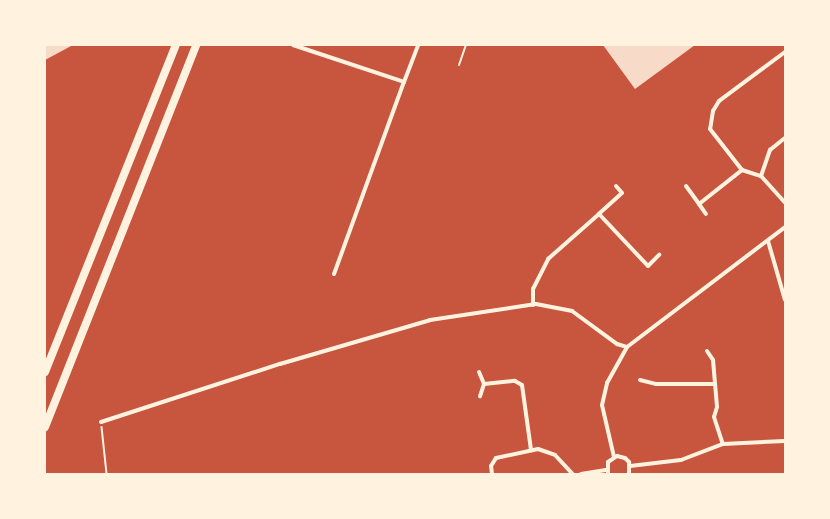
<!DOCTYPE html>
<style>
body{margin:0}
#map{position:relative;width:830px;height:519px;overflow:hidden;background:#c8553d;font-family:"Roboto Serif",serif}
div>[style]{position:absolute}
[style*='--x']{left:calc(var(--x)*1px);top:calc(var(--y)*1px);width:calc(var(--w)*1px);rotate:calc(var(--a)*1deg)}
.building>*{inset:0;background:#f7dbc8}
.path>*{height:1.5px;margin:-0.75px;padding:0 0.75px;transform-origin:0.75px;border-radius:0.75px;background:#fff3e0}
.service>*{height:2px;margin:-1px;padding:0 1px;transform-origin:1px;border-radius:1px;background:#fff3e0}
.minor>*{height:4px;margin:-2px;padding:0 2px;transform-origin:2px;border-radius:2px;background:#fff3e0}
.motorway>*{height:8px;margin:-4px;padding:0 4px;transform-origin:4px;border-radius:4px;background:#fff3e0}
span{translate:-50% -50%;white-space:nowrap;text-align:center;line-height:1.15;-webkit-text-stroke:6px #fff3e0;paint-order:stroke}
.frame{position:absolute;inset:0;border:46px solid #fff3e0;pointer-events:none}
</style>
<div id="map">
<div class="building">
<i style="clip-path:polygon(45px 45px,73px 45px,45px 60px)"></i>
<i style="clip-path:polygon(603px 45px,695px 45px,635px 89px)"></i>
</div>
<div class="path">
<i style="--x:102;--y:427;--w:47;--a:83.9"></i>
</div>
<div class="service">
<i style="--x:459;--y:65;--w:21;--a:-71"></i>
</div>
<div class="minor">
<i style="--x:293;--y:45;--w:117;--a:18.4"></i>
<i style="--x:404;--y:82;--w:40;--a:-69"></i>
<i style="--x:785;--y:52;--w:82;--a:143.4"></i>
<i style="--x:719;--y:101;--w:12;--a:121"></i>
<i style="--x:713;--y:111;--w:18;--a:99"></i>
<i style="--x:710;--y:129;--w:52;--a:52"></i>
<i style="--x:742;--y:170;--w:20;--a:18"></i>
<i style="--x:761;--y:176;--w:36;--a:48"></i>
<i style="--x:761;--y:176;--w:28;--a:-71"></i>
<i style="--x:770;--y:150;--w:19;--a:-39"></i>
<i style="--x:616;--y:186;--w:9;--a:49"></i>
<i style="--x:622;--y:193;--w:31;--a:138"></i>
<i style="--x:599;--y:214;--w:71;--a:46.7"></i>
<i style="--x:648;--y:266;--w:16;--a:-45"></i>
<i style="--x:686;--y:186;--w:22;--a:54"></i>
<i style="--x:699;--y:204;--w:55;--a:-38.3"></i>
<i style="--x:699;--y:204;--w:12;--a:55"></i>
<i style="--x:768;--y:241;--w:61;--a:73.9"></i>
<i style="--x:334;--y:274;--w:204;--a:-70"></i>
<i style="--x:533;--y:305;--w:16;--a:-90"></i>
<i style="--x:533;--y:289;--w:34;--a:-63"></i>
<i style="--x:548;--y:259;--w:68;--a:-41.4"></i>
<i style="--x:707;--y:351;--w:11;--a:56"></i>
<i style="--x:713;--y:360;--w:47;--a:85.1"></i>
<i style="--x:717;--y:407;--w:10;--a:107"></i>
<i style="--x:714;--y:417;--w:28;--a:72"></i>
<i style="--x:479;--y:372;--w:13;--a:67"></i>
<i style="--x:484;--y:384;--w:13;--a:108"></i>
<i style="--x:640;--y:380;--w:16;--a:14"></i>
<i style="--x:656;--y:384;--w:58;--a:0"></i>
<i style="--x:484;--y:384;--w:31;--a:-6"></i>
<i style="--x:515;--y:381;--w:8;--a:30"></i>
<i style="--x:522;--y:385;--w:66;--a:82.1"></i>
<i style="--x:101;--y:422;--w:188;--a:-18"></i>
<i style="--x:280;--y:364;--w:156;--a:-16.3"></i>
<i style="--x:430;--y:320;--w:107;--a:-8.6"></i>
<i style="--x:536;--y:304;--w:37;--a:11"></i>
<i style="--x:572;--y:311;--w:56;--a:36.3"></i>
<i style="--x:617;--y:344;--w:10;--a:17"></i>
<i style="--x:627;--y:347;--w:198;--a:-37.2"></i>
<i style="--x:614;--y:457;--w:53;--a:-103"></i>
<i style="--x:602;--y:405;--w:23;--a:-77"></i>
<i style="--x:607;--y:383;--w:41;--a:-60.9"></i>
<i style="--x:630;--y:466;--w:51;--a:-6.7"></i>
<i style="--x:681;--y:460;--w:45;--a:-20.9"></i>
<i style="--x:723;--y:444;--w:62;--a:-2.8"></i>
<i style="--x:492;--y:474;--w:8;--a:-97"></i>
<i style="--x:491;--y:466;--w:9;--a:-58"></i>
<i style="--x:496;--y:458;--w:43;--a:-12.1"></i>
<i style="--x:538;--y:449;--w:18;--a:19"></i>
<i style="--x:555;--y:455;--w:26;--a:47"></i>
<i style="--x:581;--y:474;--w:25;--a:-9"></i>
<i style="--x:608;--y:474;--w:12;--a:-90"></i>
<i style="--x:608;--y:462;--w:11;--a:-34"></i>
<i style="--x:617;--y:456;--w:8;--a:14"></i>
<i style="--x:625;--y:458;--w:6;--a:45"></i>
<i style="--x:629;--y:462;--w:12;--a:90"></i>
</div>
<div class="motorway">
<i style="--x:45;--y:372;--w:352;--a:-68.2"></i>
<i style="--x:45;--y:427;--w:411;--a:-68.4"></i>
</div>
<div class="frame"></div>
</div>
